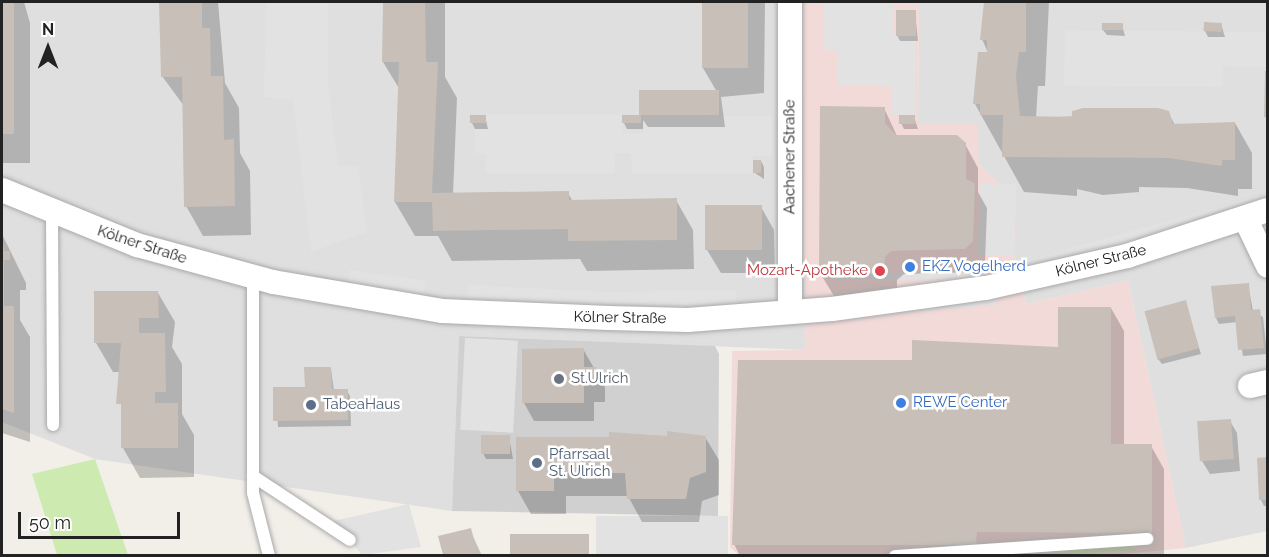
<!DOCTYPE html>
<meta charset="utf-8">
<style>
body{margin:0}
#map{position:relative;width:1269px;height:557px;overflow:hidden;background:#f2efe9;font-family:Raleway,sans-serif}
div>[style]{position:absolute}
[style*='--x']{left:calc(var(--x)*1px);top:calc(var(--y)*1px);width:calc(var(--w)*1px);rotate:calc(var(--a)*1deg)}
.residential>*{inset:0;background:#e0dfdf}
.commercial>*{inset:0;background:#f2dad9}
.religious>*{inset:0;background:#d0d0d0}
.grass>*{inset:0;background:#cdebb0}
.parking>*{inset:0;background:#e2e2e2;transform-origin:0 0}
.shadow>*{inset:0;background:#0003;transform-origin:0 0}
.building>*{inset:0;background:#c7bfb8;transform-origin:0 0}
.roads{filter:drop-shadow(0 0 2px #a9a9a9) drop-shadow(0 0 2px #a9a9a9)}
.lane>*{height:12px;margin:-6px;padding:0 6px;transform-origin:6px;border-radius:6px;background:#fff}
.street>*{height:24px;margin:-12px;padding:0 12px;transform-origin:12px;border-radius:12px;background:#fff}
.dots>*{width:16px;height:16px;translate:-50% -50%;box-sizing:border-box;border:3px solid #fff;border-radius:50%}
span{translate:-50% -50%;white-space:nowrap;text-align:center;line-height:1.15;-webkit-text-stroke:5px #fff;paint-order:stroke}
.street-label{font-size:15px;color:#222}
.shop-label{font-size:15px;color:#366cbe}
.left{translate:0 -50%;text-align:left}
.health-label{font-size:15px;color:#be3a42}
.right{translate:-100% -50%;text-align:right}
.worship-label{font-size:15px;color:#5b616d}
.service-label{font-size:15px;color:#4e5e75}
.frame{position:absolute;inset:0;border:3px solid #222;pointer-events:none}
.north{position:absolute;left:18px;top:18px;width:60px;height:60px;-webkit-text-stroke:4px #fff;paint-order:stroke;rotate:0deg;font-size:16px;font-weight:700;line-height:24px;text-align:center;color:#222}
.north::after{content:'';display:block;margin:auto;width:21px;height:27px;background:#222;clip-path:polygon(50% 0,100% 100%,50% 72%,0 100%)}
.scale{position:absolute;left:18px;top:512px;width:162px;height:27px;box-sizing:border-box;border:3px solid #222;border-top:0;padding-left:8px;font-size:18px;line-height:21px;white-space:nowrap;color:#222;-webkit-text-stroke:4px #fff;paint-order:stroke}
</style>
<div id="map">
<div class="residential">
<i style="clip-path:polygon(2px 2px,803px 2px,805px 350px,459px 336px,452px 511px,95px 459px,2px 422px)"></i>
<i style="clip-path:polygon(919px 2px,1267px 2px,1267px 531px,1186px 548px,1128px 280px,1026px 304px,1014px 254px,1016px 184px,1000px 184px,918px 124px)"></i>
</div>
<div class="commercial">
<i style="clip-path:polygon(803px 2px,919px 2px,918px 124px,977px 124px,979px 164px,1000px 184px,1016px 184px,1014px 254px,1026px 304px,1128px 280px,1186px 548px,1101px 556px,739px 556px,730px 547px,732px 351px,805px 350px)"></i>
</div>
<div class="religious">
<i style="clip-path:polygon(459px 336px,715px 346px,719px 354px,718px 516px,452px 511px)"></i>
</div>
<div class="grass">
<i style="clip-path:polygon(95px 459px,128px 555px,57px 555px,32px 474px)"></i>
<i style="clip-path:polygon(1124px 544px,1138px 550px,1031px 556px)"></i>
</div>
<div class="parking">
<i style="clip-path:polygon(266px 2px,328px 2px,328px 83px,338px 166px,358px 166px,367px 232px,311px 252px,293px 100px,264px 97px)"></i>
<i style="clip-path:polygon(824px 2px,893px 2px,893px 35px,916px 36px,915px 115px,891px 115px,891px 86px,838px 85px,838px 51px,824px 50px)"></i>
<i style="clip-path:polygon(1065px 30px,1267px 32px,1267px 67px,1223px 66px,1222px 87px,1064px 86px)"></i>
<i style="clip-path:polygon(486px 115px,622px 115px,623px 133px,644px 133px,644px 115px,773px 116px,773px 156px,753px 156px,753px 173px,632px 173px,631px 153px,615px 153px,615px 173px,486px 173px,486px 154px,475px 153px,475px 128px,486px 128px)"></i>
<i style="left:980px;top:183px;width:36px;height:72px;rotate:2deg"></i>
<i style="clip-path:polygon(1258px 196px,1267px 200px,1120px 246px,1002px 276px,1000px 268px)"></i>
<i style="left:350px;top:270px;width:76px;height:17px;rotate:8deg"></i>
<i style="left:977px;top:273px;width:6px;height:145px;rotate:90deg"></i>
<i style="clip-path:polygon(469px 285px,605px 292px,736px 290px,737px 308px,605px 311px,467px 303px)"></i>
<i style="left:995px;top:294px;width:11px;height:157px;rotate:85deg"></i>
<i style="left:465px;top:338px;width:53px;height:92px;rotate:3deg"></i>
<i style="clip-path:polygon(409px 504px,421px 547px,362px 555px,333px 521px)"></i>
<i style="left:728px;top:516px;width:39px;height:132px;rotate:90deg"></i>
</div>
<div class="shadow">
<i style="clip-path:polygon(2px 2px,24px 2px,30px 23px,30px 163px,2px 163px)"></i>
<i style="clip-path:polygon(161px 2px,218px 2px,225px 83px,239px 108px,240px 153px,250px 171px,251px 235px,203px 236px,186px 206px,184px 106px,162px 76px)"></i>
<i style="clip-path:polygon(384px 2px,445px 2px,445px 77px,457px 98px,453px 195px,568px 193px,573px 202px,676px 200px,693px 230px,694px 269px,587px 271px,580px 259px,452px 261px,438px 236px,415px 236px,395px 202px,400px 90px,383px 62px)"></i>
<i style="clip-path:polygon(703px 2px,765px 2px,764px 93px,721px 97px,725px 127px,648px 127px,643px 120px,643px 129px,627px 129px,624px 123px,640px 117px,640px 91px,717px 92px,703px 68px)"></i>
<i style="clip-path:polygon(986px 2px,1049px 2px,1045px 86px,1038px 86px,1036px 118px,1168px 112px,1175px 125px,1235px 123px,1252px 153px,1252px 189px,1238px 189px,1238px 196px,1187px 188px,1139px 187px,1139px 192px,1103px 195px,1077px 189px,1077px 196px,1024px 192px,975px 104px,988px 53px,982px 39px)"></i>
<i style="clip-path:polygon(915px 12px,918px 41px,900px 41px,897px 35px)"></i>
<i style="clip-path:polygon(1221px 24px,1225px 37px,1208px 37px,1205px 31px)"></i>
<i style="clip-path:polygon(1122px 25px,1125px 36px,1107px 35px,1103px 30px)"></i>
<i style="clip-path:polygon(884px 108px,897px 136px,965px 144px,978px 168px,978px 192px,987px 208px,985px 264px,978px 272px,904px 274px,897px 280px,897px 297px,834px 296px,820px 273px)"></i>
<i style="clip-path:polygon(485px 116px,488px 129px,475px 129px,472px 123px)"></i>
<i style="clip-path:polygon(914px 117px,918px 129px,904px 129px,901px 123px)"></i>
<i style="clip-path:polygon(761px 161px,764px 167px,764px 179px,755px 173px)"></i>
<i style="clip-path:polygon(761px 207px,774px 230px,775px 273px,721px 273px,707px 250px)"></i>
<i style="clip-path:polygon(2px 234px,26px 283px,26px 290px,20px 290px,20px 320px,30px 337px,30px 442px,2px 433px)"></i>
<i style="clip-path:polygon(1248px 284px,1253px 311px,1263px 317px,1267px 354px,1243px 356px,1237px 322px,1219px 324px,1216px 318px)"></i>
<i style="clip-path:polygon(158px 293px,175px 322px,172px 347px,182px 364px,182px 414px,194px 435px,194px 477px,140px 478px,123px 448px,120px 372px,113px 372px,96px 343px)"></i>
<i style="clip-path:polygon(1185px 302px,1201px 354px,1162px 364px,1158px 359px)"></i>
<i style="clip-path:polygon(1111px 308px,1124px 331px,1124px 446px,1151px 446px,1164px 469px,1164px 555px,740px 556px,734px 544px,914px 362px,1059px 348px)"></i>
<i style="clip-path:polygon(583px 349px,605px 387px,605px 402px,594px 402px,594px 421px,534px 421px,524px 403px)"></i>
<i style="clip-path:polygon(331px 369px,334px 391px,347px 391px,350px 396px,351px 426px,278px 427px,275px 389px,306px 388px)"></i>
<i style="clip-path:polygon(1230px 421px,1237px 433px,1240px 471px,1210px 474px,1202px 461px)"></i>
<i style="clip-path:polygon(509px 437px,513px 459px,486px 459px,483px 453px)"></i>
<i style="clip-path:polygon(669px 437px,705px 437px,719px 460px,719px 495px,702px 501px,699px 522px,642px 522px,628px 496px,566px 496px,566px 514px,531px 514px,518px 491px,518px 438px)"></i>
<i style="clip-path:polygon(1268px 459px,1268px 506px,1264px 506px,1261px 500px)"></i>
<i style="clip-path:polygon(470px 530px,482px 556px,444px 556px,440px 537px)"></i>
<i style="left:512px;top:536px;width:76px;height:20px"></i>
</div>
<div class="building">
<i style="left:2px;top:2px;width:12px;height:132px"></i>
<i style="clip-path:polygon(159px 2px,202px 2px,202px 28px,210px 28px,211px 76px,223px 76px,224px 140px,234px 139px,235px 206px,184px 207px,182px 77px,161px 77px)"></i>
<i style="clip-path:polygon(383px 2px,425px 2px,426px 62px,438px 62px,432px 193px,569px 191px,569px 200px,677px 198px,677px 240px,568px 241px,568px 229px,433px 231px,432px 202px,394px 202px,399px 62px,382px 62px)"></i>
<i style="left:702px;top:2px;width:46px;height:66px"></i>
<i style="clip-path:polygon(984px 2px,1026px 2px,1026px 52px,1019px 52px,1016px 77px,1020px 116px,1072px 117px,1072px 111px,1083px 108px,1158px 108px,1169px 111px,1173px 124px,1235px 122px,1235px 160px,1222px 160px,1222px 166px,1169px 158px,1002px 157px,1003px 115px,980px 115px,980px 104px,973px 104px,978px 52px,987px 52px,987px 40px,980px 40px)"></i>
<i style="left:896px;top:10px;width:20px;height:26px"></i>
<i style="left:1204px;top:22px;width:18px;height:9px;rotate:3deg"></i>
<i style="left:1102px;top:23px;width:21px;height:7px"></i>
<i style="clip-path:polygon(1265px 71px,1268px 71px,1268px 118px,1264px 117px)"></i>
<i style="clip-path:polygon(639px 90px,719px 90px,719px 115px,641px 115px,641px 123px,622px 123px,622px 115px,639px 115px)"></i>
<i style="clip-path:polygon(820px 106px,885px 107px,885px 123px,896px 135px,957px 135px,966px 143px,966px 179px,975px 183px,973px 241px,965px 249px,891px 251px,885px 257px,884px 274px,819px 273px)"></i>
<i style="left:470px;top:115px;width:16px;height:8px"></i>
<i style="left:899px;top:115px;width:16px;height:9px"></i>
<i style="left:753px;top:160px;width:8px;height:13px"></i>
<i style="left:762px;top:205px;width:45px;height:57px;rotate:90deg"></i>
<i style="clip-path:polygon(2px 233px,4px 251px,10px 251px,10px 260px,4px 260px,4px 306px,14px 306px,14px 413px,2px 409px)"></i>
<i style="clip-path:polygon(1249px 283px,1251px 310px,1260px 309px,1264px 348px,1238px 350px,1235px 316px,1215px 318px,1211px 286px)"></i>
<i style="clip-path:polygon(94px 291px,158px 291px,159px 318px,139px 318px,139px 333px,165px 333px,166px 392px,155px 392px,155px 403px,178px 403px,178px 448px,121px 448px,121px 404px,116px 404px,121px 343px,94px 343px)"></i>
<i style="left:1186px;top:300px;width:50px;height:43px;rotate:75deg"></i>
<i style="clip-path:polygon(1058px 307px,1111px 307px,1111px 444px,1152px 444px,1152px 533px,977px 532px,976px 545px,732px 545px,738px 360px,912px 360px,912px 340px,1058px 347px)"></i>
<i style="clip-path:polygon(584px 348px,584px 367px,596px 367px,596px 384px,584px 384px,584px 403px,522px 403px,522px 349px)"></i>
<i style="clip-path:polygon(304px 367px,331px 367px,332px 389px,348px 389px,348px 420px,273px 421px,273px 387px,305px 387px)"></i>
<i style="left:1231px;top:419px;width:40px;height:34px;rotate:86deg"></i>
<i style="clip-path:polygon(667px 431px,706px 436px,706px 472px,690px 478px,686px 499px,627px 499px,625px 473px,554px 473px,554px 491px,516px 491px,516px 437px,609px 437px,609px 432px,667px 436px)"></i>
<i style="left:481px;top:435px;width:29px;height:19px"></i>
<i style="clip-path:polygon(1268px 457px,1268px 500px,1259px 500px,1257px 458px)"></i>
<i style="clip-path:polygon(471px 528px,478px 555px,443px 555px,438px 536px)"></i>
<i style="left:510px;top:534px;width:79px;height:21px"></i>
</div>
<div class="roads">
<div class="lane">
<i style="--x:52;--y:214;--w:211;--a:89.7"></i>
<i style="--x:253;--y:277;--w:216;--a:90"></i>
<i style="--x:253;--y:493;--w:65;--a:75.7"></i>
<i style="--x:253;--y:476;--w:116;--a:33.4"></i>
<i style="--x:895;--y:556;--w:253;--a:-3.9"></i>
</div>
<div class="street">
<i style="--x:2;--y:190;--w:146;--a:22.2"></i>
<i style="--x:137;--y:245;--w:141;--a:15.2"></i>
<i style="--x:273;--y:282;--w:171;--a:9.7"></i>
<i style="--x:442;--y:311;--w:167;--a:2.4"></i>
<i style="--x:609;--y:318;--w:79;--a:1.5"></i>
<i style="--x:688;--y:320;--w:144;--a:-4.4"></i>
<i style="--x:832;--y:309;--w:155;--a:-7.8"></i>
<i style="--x:986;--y:288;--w:145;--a:-12.8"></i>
<i style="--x:1127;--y:256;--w:148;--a:-18.1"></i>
<i style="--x:1245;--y:218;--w:53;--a:64.4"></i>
<i style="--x:790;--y:312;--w:310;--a:-90"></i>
<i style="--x:1250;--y:386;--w:18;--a:-13"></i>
</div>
</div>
<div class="dots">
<i style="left:910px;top:267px;background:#3f7fe0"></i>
<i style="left:880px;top:271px;background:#e0444e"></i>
<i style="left:559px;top:379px;background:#6b7280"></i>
<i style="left:901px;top:403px;background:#3f7fe0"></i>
<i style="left:311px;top:405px;background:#5c6f8a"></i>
<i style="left:537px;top:463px;background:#5c6f8a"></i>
</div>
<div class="street-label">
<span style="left:790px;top:157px;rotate:-90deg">Aachener Straße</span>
<span style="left:142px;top:245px;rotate:18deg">Kölner Straße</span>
<span style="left:1101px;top:261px;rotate:-14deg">Kölner Straße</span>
<span style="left:620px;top:318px;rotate:1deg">Kölner Straße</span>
</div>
<div class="shop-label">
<span class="left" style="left:922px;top:267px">EKZ Vogelherd</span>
<span class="left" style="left:913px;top:403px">REWE Center</span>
</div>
<div class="health-label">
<span class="right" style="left:868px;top:271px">Mozart-Apotheke</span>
</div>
<div class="worship-label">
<span class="left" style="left:571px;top:379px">St.Ulrich</span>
</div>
<div class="service-label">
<span class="left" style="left:323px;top:405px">TabeaHaus</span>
<span class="left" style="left:549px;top:463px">Pfarrsaal<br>St. Ulrich</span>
</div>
<div class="frame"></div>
<div class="north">N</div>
<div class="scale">50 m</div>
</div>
